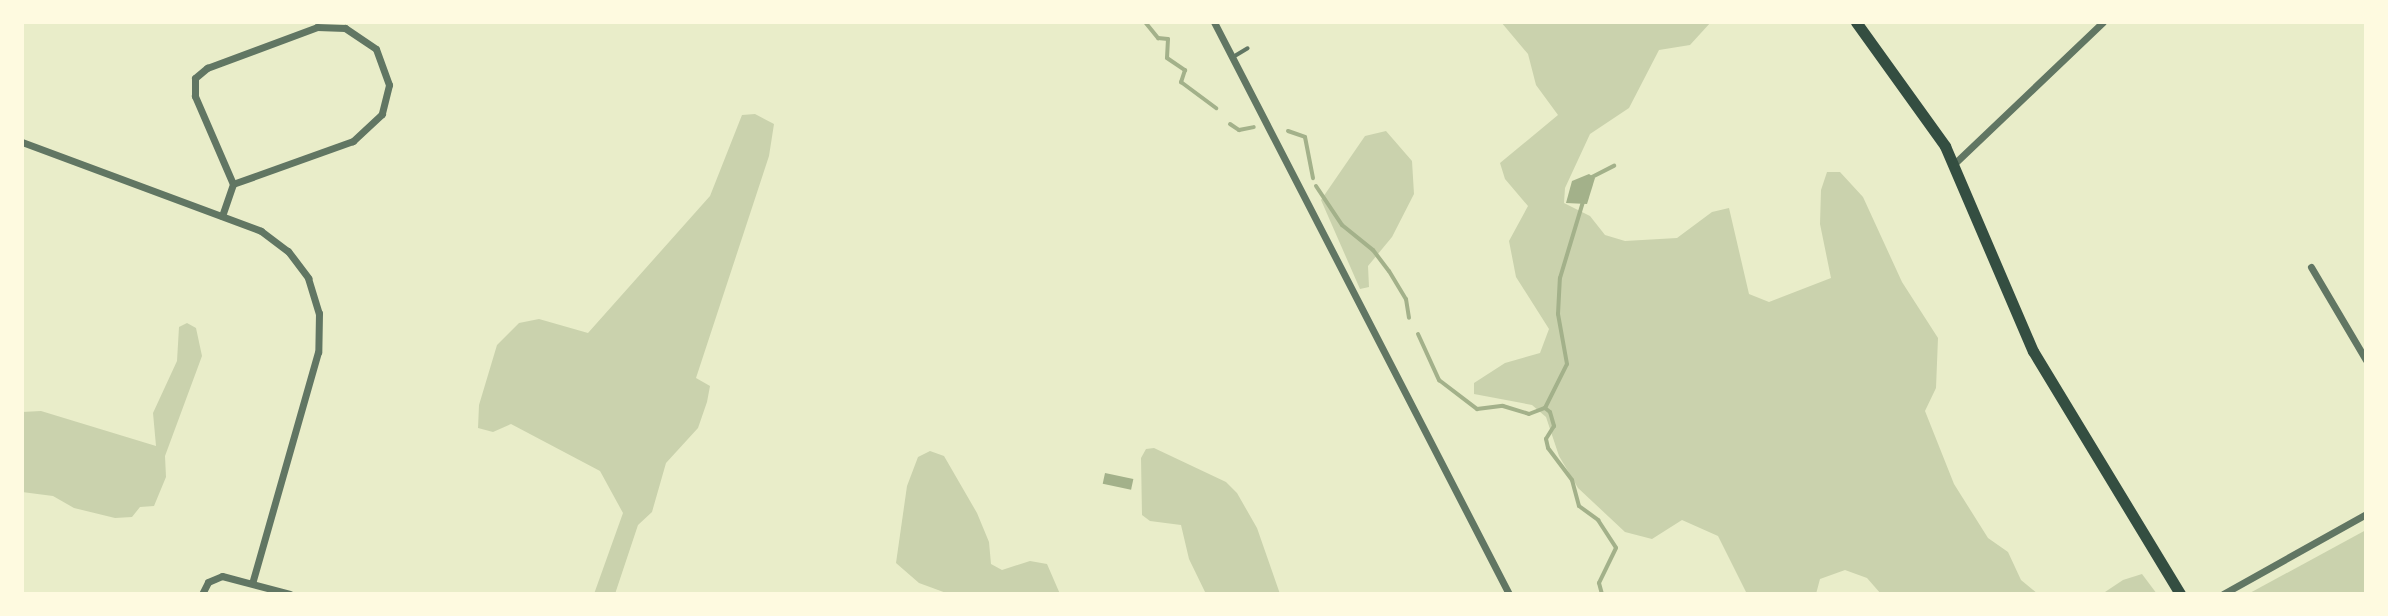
<!DOCTYPE html>
<style>
body{margin:0}
#map{position:relative;width:2388px;height:616px;overflow:hidden;background:#e9edc9;font-family:"Golos Text",sans-serif}
div>[style]{position:absolute}
[style*='--x']{left:calc(var(--x)*1px);top:calc(var(--y)*1px);width:calc(var(--w)*1px);rotate:calc(var(--a)*1deg)}
.green>*{inset:0;background:#cad2ad}
.water>*{inset:0;background:#a3b18a;transform-origin:0 0}
.stream>*{height:4px;margin:-2px;padding:0 2px;transform-origin:2px;border-radius:2px;background:#a3b18a}
.service>*{height:4px;margin:-2px;padding:0 2px;transform-origin:2px;border-radius:2px;background:#617663}
.minor>*{height:7px;margin:-3.5px;padding:0 3.5px;transform-origin:3.5px;border-radius:3.5px;background:#617663}
.primary>*{height:11px;margin:-5.5px;padding:0 5.5px;transform-origin:5.5px;border-radius:5.5px;background:#344e41}
span{translate:-50% -50%;white-space:nowrap;text-align:center;line-height:1.15;-webkit-text-stroke:8px #fefae0;paint-order:stroke}
.frame{position:absolute;inset:0;border:24px solid #fefae0;pointer-events:none}
</style>
<div id="map">
<div class="green">
<i style="clip-path:polygon(1501px 22px,1711px 22px,1690px 45px,1659px 50px,1629px 108px,1590px 134px,1565px 188px,1564px 203px,1590px 216px,1605px 235px,1625px 241px,1677px 238px,1712px 212px,1729px 208px,1749px 294px,1769px 302px,1831px 278px,1820px 224px,1821px 190px,1827px 172px,1840px 172px,1863px 197px,1902px 282px,1938px 338px,1936px 388px,1925px 411px,1954px 484px,1988px 538px,2008px 552px,2021px 580px,2038px 594px,1881px 594px,1867px 578px,1845px 570px,1820px 579px,1816px 594px,1747px 594px,1718px 536px,1682px 520px,1652px 539px,1625px 532px,1578px 488px,1559px 456px,1546px 417px,1532px 405px,1474px 394px,1474px 383px,1505px 363px,1540px 353px,1549px 329px,1516px 277px,1509px 241px,1528px 206px,1505px 179px,1500px 163px,1558px 115px,1536px 85px,1528px 54px)"></i>
<i style="clip-path:polygon(755px 114px,774px 124px,769px 156px,696px 378px,710px 386px,707px 402px,698px 428px,666px 463px,652px 512px,638px 525px,615px 594px,594px 594px,623px 513px,600px 471px,511px 424px,493px 432px,478px 428px,479px 405px,497px 345px,519px 323px,539px 319px,588px 333px,710px 196px,742px 115px)"></i>
<i style="clip-path:polygon(1386px 131px,1412px 161px,1414px 194px,1392px 237px,1368px 266px,1369px 287px,1360px 289px,1321px 200px,1365px 136px)"></i>
<i style="clip-path:polygon(187px 323px,196px 328px,202px 356px,165px 456px,166px 477px,154px 506px,140px 507px,132px 517px,115px 518px,74px 508px,53px 496px,22px 492px,22px 412px,41px 411px,156px 446px,153px 413px,177px 361px,179px 327px)"></i>
<i style="clip-path:polygon(1154px 448px,1226px 482px,1237px 493px,1257px 528px,1280px 594px,1206px 594px,1189px 559px,1181px 525px,1150px 521px,1142px 515px,1141px 458px,1146px 449px)"></i>
<i style="clip-path:polygon(930px 451px,944px 456px,977px 513px,989px 542px,991px 564px,1002px 570px,1030px 561px,1047px 564px,1060px 594px,949px 594px,919px 583px,896px 563px,907px 486px,918px 457px)"></i>
<i style="clip-path:polygon(2366px 530px,2366px 594px,2248px 594px)"></i>
<i style="clip-path:polygon(2142px 574px,2157px 594px,2102px 594px,2123px 580px)"></i>
</div>
<div class="water">
<i style="clip-path:polygon(1589px 174px,1595px 178px,1587px 204px,1566px 203px,1572px 181px)"></i>
<i style="left:1105px;top:473px;width:29px;height:11px;rotate:12deg"></i>
</div>
<div class="stream">
<i style="--x:1145;--y:22;--w:21;--a:51"></i>
<i style="--x:1158;--y:38;--w:10;--a:6"></i>
<i style="--x:1168;--y:39;--w:19;--a:93"></i>
<i style="--x:1167;--y:58;--w:22;--a:34"></i>
<i style="--x:1185;--y:70;--w:13;--a:108"></i>
<i style="--x:1181;--y:82;--w:44;--a:36.6"></i>
<i style="--x:1230;--y:124;--w:11;--a:34"></i>
<i style="--x:1239;--y:130;--w:15;--a:-11"></i>
<i style="--x:1288;--y:131;--w:18;--a:19"></i>
<i style="--x:1305;--y:137;--w:42;--a:79"></i>
<i style="--x:1592;--y:177;--w:25;--a:-27"></i>
<i style="--x:1316;--y:186;--w:47;--a:56.3"></i>
<i style="--x:1342;--y:225;--w:40;--a:39"></i>
<i style="--x:1373;--y:250;--w:26;--a:53"></i>
<i style="--x:1389;--y:271;--w:33;--a:59"></i>
<i style="--x:1406;--y:299;--w:19;--a:81"></i>
<i style="--x:1418;--y:334;--w:51;--a:65.5"></i>
<i style="--x:1439;--y:380;--w:48;--a:37.3"></i>
<i style="--x:1477;--y:409;--w:26;--a:-7"></i>
<i style="--x:1503;--y:406;--w:27;--a:17"></i>
<i style="--x:1529;--y:414;--w:17;--a:-21"></i>
<i style="--x:1545;--y:408;--w:6;--a:39"></i>
<i style="--x:1550;--y:412;--w:15;--a:74"></i>
<i style="--x:1554;--y:426;--w:15;--a:122"></i>
<i style="--x:1546;--y:439;--w:9;--a:77"></i>
<i style="--x:1548;--y:448;--w:40;--a:53"></i>
<i style="--x:1572;--y:480;--w:27;--a:75"></i>
<i style="--x:1579;--y:506;--w:24;--a:36"></i>
<i style="--x:1598;--y:520;--w:33;--a:57"></i>
<i style="--x:1616;--y:548;--w:39;--a:116"></i>
<i style="--x:1599;--y:583;--w:11;--a:75"></i>
<i style="--x:1545;--y:408;--w:49;--a:-63.4"></i>
<i style="--x:1567;--y:364;--w:51;--a:-100.2"></i>
<i style="--x:1558;--y:314;--w:36;--a:-87"></i>
<i style="--x:1560;--y:278;--w:79;--a:-73.2"></i>
</div>
<div class="service">
<i style="--x:1233;--y:57;--w:17;--a:-31"></i>
</div>
<div class="minor">
<i style="--x:1214;--y:22;--w:644;--a:62.72"></i>
<i style="--x:317;--y:27;--w:28;--a:2"></i>
<i style="--x:345;--y:28;--w:37;--a:34"></i>
<i style="--x:376;--y:49;--w:38;--a:70"></i>
<i style="--x:389;--y:85;--w:30;--a:104"></i>
<i style="--x:382;--y:114;--w:40;--a:137"></i>
<i style="--x:353;--y:141;--w:127;--a:160.3"></i>
<i style="--x:233;--y:184;--w:96;--a:-113.4"></i>
<i style="--x:195;--y:96;--w:18;--a:-90"></i>
<i style="--x:195;--y:78;--w:16;--a:-40"></i>
<i style="--x:207;--y:68;--w:117;--a:-20.4"></i>
<i style="--x:22;--y:142;--w:255;--a:20.4"></i>
<i style="--x:261;--y:231;--w:34;--a:37"></i>
<i style="--x:288;--y:251;--w:34;--a:53"></i>
<i style="--x:308;--y:278;--w:37;--a:73"></i>
<i style="--x:319;--y:313;--w:39;--a:91"></i>
<i style="--x:318;--y:352;--w:240;--a:105.9"></i>
<i style="--x:1955;--y:163;--w:204;--a:-43.6"></i>
<i style="--x:222;--y:216;--w:34;--a:-71"></i>
<i style="--x:2311;--y:267;--w:108;--a:59.4"></i>
<i style="--x:202;--y:594;--w:13;--a:-63"></i>
<i style="--x:208;--y:582;--w:15;--a:-23"></i>
<i style="--x:222;--y:576;--w:70;--a:14.8"></i>
<i style="--x:2223;--y:594;--w:164;--a:-29.2"></i>
</div>
<div class="primary">
<i style="--x:1856;--y:22;--w:153;--a:54.3"></i>
<i style="--x:1945;--y:146;--w:223;--a:66.8"></i>
<i style="--x:2033;--y:351;--w:284;--a:58.8"></i>
</div>
<div class="frame"></div>
</div>
